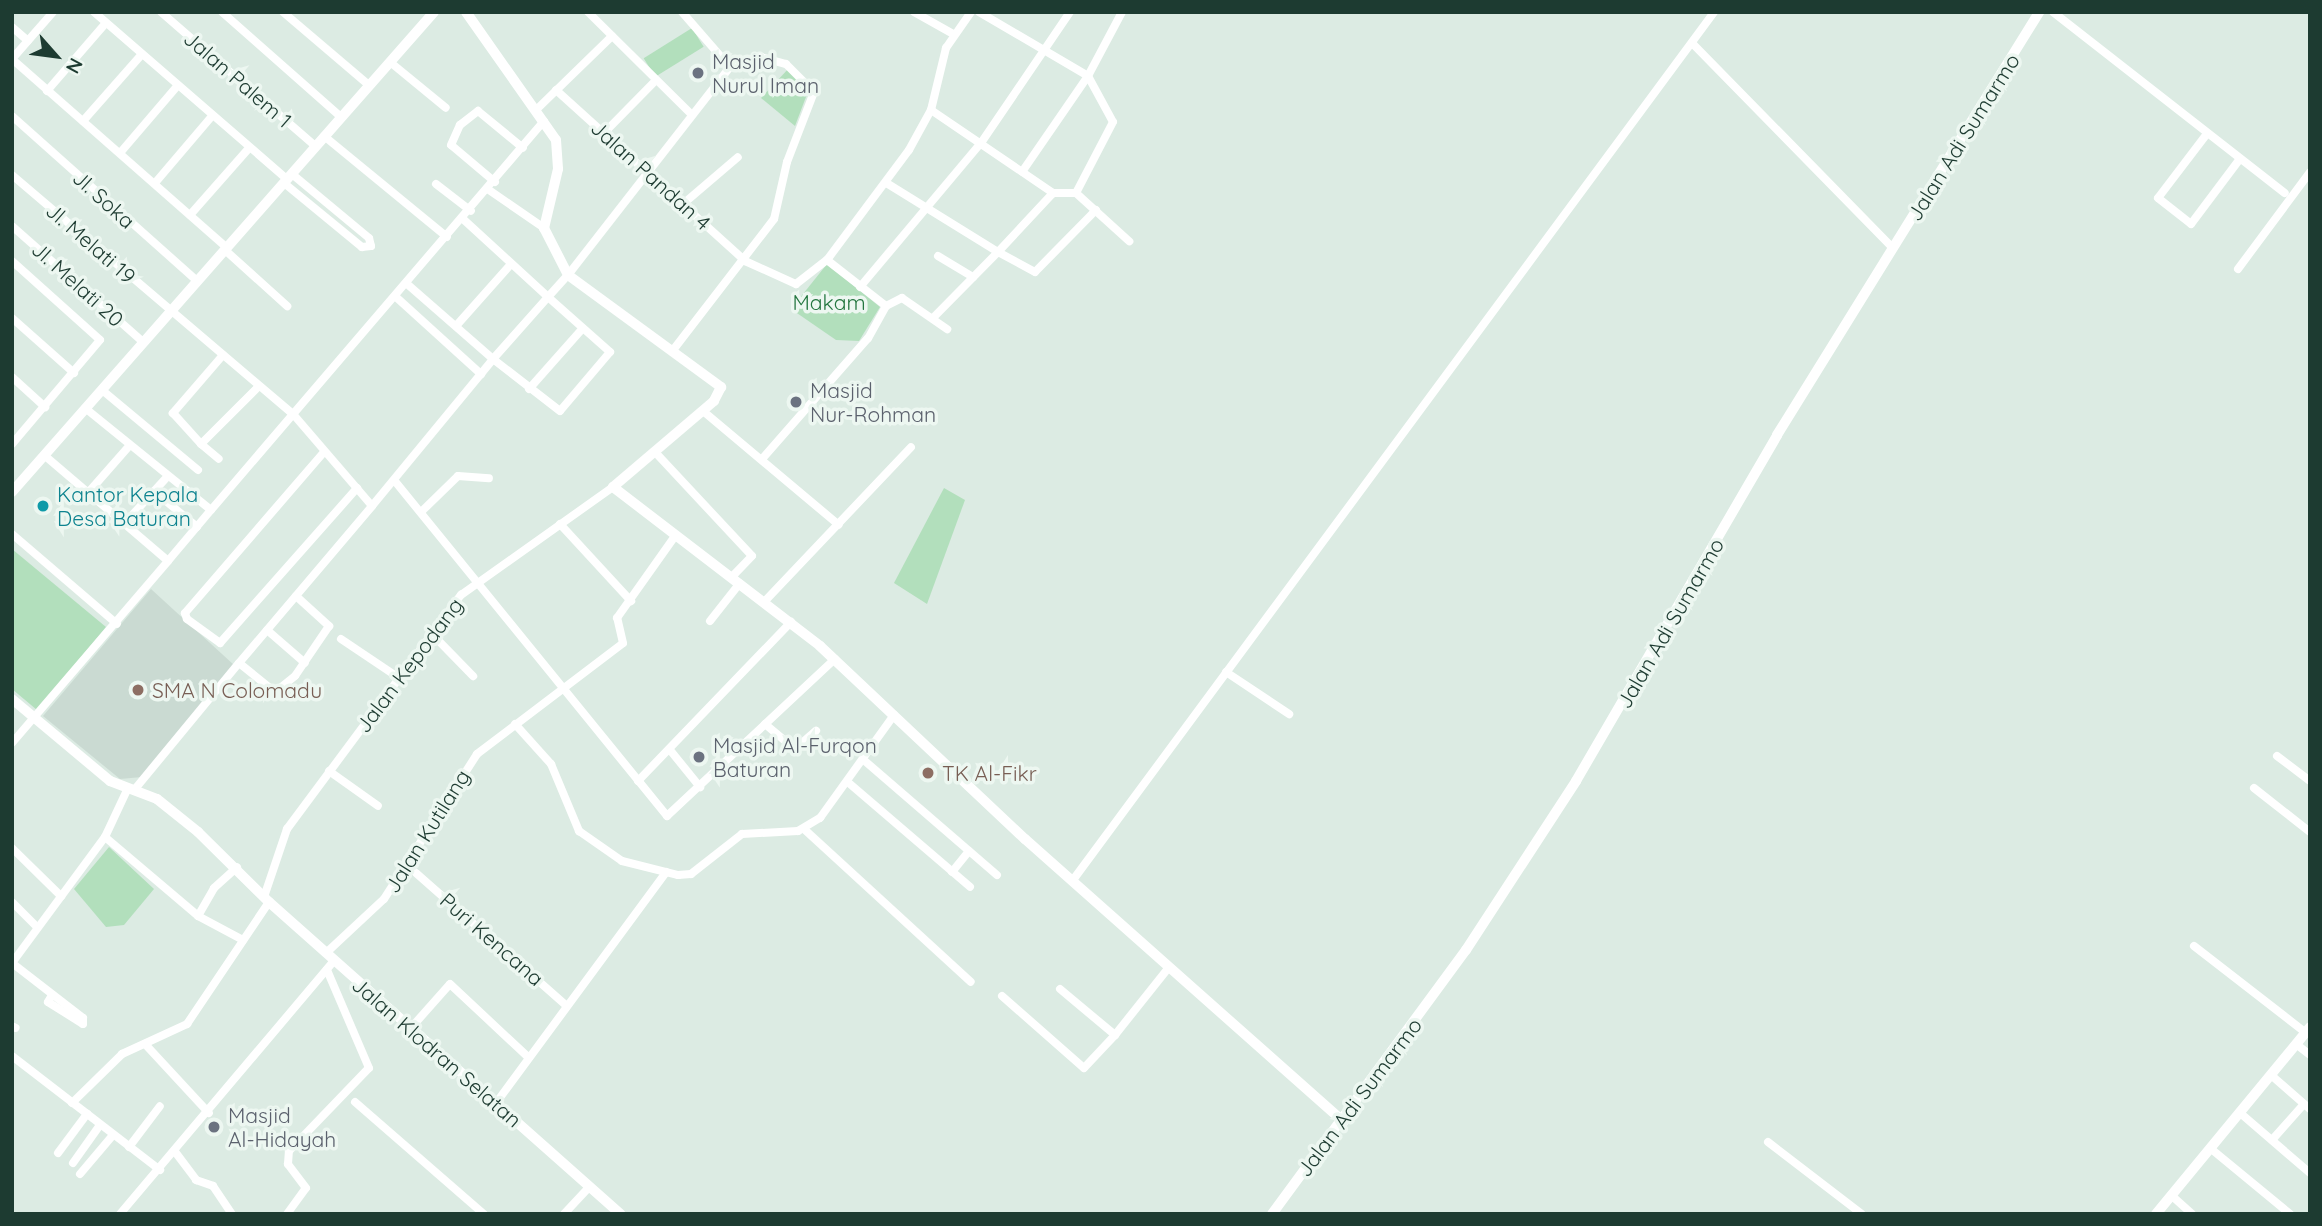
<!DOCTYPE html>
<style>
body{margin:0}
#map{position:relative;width:2322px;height:1226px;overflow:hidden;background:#dcebe3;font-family:Quicksand,sans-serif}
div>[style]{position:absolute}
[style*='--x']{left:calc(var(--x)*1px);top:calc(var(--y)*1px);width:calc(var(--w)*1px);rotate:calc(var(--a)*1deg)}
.built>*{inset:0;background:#cadad2}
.green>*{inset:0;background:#b2dfbc;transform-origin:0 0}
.minor>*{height:8px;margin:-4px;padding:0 4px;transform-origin:4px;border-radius:4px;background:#fff}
.tertiary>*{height:10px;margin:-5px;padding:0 5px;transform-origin:5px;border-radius:5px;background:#fff}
.secondary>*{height:10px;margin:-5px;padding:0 5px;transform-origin:5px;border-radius:5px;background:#fff}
.dots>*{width:19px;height:19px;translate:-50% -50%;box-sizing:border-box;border:4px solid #edf7f1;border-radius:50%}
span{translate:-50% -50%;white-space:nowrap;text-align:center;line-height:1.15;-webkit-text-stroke:7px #edf7f1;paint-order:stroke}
.worship-label{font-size:21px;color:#5b616d}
.left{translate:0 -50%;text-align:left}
.street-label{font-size:21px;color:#1d3b31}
.park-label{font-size:21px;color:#23763f}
.culture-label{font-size:21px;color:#0d838f}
.education-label{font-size:21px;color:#785e54}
.frame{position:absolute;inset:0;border:14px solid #1d3b31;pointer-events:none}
.north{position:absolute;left:21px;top:21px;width:70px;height:70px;-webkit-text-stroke:5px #edf7f1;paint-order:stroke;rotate:118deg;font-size:19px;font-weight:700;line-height:28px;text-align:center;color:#1d3b31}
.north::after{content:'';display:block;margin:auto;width:24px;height:32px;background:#1d3b31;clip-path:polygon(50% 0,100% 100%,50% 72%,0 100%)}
</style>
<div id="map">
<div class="built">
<i style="clip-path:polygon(151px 589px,234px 665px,142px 777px,120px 779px,43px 716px)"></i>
</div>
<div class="green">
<i style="left:692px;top:28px;width:22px;height:57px;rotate:58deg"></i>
<i style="clip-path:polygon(789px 68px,809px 89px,795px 126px,761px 98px)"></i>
<i style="clip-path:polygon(827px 264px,880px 307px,859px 341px,836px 340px,791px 309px)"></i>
<i style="clip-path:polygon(944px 488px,965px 500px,927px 604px,894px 583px)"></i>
<i style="clip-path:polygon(12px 549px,106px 627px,37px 710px,12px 689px)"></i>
<i style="clip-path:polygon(109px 847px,154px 889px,124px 925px,106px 927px,74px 889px)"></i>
</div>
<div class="minor">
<i style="--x:94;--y:12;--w:255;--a:40.9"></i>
<i style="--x:161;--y:12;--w:204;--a:41"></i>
<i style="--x:222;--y:12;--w:159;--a:41.4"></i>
<i style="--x:283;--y:12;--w:114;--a:40.4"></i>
<i style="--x:588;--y:12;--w:145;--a:44.7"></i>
<i style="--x:682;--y:12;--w:73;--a:48.9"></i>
<i style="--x:914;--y:12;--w:45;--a:29.4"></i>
<i style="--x:979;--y:12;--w:126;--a:30.4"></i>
<i style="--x:1088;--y:76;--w:116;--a:124.5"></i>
<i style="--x:1122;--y:12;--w:72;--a:118"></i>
<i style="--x:1088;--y:76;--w:52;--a:61.5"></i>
<i style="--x:1113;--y:122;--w:80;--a:117.5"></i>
<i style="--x:1076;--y:193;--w:72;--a:42.2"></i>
<i style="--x:2053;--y:12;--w:294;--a:38"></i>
<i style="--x:12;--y:27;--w:21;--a:41"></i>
<i style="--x:1692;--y:43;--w:287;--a:45.6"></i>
<i style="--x:12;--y:59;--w:286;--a:41.3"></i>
<i style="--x:12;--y:59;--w:62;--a:-48.9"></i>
<i style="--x:390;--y:62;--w:72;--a:39.4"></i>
<i style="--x:556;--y:90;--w:255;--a:42.1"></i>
<i style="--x:745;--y:261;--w:56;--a:24.3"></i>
<i style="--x:796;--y:284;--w:39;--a:-38"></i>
<i style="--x:827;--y:260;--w:75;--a:37.9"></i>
<i style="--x:886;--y:306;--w:37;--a:119"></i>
<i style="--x:868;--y:338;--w:158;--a:131.2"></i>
<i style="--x:47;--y:91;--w:90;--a:-49.1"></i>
<i style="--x:536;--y:110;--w:106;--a:-44.2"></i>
<i style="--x:931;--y:110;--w:148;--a:34.2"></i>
<i style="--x:12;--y:116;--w:248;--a:41.7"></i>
<i style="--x:83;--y:121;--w:89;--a:-48.6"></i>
<i style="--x:604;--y:133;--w:74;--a:-45.5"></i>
<i style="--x:2206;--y:135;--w:79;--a:127.3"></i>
<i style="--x:2158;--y:198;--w:42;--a:38.2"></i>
<i style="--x:2191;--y:224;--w:80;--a:-53.1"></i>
<i style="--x:324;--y:136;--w:159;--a:39.4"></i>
<i style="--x:120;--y:153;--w:89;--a:-49.5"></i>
<i style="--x:12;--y:175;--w:369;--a:40.4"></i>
<i style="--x:293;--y:414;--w:121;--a:49.3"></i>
<i style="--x:372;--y:506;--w:190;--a:-50.5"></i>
<i style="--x:493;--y:359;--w:114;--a:-138.9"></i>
<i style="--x:495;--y:182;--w:57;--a:-139.9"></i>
<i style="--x:451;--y:145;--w:22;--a:-66"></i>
<i style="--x:460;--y:125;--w:23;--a:-38"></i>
<i style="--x:478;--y:111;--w:58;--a:39.4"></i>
<i style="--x:155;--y:183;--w:88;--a:-49.6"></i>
<i style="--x:284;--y:183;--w:101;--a:39.4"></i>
<i style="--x:362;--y:247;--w:9;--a:-6"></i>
<i style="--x:371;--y:246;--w:8;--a:-104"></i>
<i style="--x:369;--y:238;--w:100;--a:-140.3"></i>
<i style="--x:436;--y:184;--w:44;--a:37.6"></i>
<i style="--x:888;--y:184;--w:129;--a:31.7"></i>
<i style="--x:998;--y:252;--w:93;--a:134.6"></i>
<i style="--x:489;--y:190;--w:67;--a:34.6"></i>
<i style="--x:1076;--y:193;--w:23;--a:180"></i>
<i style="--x:1053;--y:193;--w:81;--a:133"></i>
<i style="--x:998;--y:252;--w:42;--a:28.4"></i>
<i style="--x:1035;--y:272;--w:87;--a:-45.5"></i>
<i style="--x:683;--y:204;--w:72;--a:-40.5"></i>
<i style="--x:190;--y:215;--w:89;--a:-48.6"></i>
<i style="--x:463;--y:219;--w:115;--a:42.5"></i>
<i style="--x:548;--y:297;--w:83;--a:41.6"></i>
<i style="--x:610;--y:352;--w:77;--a:130.3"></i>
<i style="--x:560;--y:411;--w:85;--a:-142.2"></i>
<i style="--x:493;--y:359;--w:83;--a:-48.4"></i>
<i style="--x:548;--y:297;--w:30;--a:-48"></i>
<i style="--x:568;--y:275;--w:264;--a:-52.1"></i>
<i style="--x:730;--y:67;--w:33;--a:-18"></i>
<i style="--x:761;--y:57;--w:26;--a:16"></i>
<i style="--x:786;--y:64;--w:40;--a:45"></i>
<i style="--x:814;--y:92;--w:75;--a:111.1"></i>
<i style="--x:787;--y:162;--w:58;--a:102.8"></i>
<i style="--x:774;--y:219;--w:165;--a:127.6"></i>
<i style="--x:12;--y:226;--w:175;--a:41.5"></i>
<i style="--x:225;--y:250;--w:84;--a:42.1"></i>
<i style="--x:938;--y:256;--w:41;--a:31"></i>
<i style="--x:827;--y:260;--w:137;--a:-53.3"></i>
<i style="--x:909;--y:150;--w:46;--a:-61.2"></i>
<i style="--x:931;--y:110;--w:64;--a:-76.4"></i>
<i style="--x:946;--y:48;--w:44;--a:-55.2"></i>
<i style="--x:12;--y:261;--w:118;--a:41.9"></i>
<i style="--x:100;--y:340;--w:136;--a:130.2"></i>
<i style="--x:2238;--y:269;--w:121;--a:-53.4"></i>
<i style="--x:860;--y:287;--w:188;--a:-50"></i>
<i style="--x:981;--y:143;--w:158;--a:-55.8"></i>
<i style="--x:396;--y:297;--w:115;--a:42.2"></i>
<i style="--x:886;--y:306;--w:18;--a:-27"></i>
<i style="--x:902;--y:298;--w:55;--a:34.6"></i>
<i style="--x:12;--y:318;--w:83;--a:41.6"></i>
<i style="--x:456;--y:326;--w:83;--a:-48.4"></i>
<i style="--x:223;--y:355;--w:77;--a:130.8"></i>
<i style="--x:173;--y:413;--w:42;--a:47.9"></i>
<i style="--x:201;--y:444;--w:81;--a:-45"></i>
<i style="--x:12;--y:377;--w:45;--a:42.3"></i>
<i style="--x:529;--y:389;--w:81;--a:-48.5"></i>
<i style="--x:102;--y:390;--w:125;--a:39.8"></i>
<i style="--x:85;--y:408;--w:162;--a:39"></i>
<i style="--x:211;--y:510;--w:512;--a:-49.44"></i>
<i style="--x:703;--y:411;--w:177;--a:40"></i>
<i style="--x:201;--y:444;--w:23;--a:40"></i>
<i style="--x:324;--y:452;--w:213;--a:130.8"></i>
<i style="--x:185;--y:613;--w:6;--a:72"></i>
<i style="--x:187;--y:619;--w:41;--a:36"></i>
<i style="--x:220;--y:643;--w:207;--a:-48.5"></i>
<i style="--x:655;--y:452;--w:142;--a:47"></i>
<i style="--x:752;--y:556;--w:29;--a:134"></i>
<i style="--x:44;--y:455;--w:163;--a:40.5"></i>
<i style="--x:168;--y:561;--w:67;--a:-49.9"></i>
<i style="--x:394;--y:480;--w:433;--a:50.9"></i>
<i style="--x:667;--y:816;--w:230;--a:-43.1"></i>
<i style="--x:154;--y:491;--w:56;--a:39.9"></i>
<i style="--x:87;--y:494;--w:65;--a:-48.7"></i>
<i style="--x:422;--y:511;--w:50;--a:-44.2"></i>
<i style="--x:458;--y:476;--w:31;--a:4"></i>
<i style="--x:124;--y:524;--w:65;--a:-47.5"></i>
<i style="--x:560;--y:524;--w:105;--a:47.3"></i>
<i style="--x:12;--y:534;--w:138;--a:40.6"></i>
<i style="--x:296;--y:596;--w:45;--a:42.3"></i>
<i style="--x:329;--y:626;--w:60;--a:124.2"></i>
<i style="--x:295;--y:676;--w:26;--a:141"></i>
<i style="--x:275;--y:692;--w:46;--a:-141.1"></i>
<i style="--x:239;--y:663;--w:206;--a:-49.7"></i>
<i style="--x:765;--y:601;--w:212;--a:-46.5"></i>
<i style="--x:710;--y:621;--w:48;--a:-51.7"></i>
<i style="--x:267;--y:630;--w:50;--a:41"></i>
<i style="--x:432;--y:634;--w:59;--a:45.7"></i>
<i style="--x:341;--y:639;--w:70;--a:33.9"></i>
<i style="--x:1226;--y:672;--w:76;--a:33.7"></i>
<i style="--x:515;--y:724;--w:54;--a:48"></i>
<i style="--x:551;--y:764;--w:73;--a:67.3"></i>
<i style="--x:579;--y:831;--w:52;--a:34.9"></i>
<i style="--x:622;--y:861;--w:58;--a:14"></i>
<i style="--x:678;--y:875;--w:13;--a:-4"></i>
<i style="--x:691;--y:874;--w:65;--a:-38.1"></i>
<i style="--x:742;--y:834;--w:56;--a:-3.1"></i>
<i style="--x:798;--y:831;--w:26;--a:-31"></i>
<i style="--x:820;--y:818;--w:127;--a:-54.3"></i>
<i style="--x:765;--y:724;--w:39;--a:40"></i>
<i style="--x:795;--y:749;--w:28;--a:-41"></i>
<i style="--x:12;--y:743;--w:240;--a:-49.4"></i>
<i style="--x:670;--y:750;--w:48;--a:51"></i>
<i style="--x:2277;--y:756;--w:41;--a:37.1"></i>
<i style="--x:866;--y:762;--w:173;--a:40.8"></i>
<i style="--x:329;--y:771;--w:60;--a:35.5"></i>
<i style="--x:638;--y:781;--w:221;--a:-46.1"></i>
<i style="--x:850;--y:784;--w:158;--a:40.6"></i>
<i style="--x:2254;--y:788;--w:71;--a:38.2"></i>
<i style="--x:135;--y:789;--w:163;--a:-50.5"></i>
<i style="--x:804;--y:829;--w:226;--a:42.5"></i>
<i style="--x:105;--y:837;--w:122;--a:40.3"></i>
<i style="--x:198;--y:916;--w:51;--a:28.1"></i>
<i style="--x:12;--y:848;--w:69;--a:44.4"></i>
<i style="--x:952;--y:872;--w:27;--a:-51"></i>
<i style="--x:416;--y:873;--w:201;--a:41.4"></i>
<i style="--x:1073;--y:880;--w:1079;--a:-53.55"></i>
<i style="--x:265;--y:894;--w:69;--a:-71.3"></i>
<i style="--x:287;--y:829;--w:292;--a:-53.4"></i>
<i style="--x:461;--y:595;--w:186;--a:-35.4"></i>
<i style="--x:12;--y:902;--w:35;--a:45"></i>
<i style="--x:198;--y:916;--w:32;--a:-60"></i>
<i style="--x:214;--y:888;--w:31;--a:-42"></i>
<i style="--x:2194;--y:946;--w:140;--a:37.8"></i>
<i style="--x:326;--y:953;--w:79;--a:-43"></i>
<i style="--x:384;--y:899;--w:172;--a:-57.3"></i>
<i style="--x:477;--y:754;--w:183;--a:-37.2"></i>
<i style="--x:623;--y:643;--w:26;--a:-103"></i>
<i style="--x:617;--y:618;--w:100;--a:-54.7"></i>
<i style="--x:1060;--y:989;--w:72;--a:39.9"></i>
<i style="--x:1115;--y:1035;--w:87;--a:-51.5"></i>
<i style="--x:52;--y:995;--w:8;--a:120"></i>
<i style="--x:48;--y:1002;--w:41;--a:32.2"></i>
<i style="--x:83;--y:1024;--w:6;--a:-90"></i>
<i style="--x:83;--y:1018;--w:90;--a:-142.2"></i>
<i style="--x:12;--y:963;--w:157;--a:-53.6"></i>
<i style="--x:105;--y:837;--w:54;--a:-64.9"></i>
<i style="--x:1002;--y:996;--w:109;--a:41.3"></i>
<i style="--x:1084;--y:1068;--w:45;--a:-46.8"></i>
<i style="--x:12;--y:1026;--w:4;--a:27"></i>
<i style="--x:410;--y:1029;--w:60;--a:-48.4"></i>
<i style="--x:450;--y:984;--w:108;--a:43.1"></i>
<i style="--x:145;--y:1044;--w:94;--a:47.2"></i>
<i style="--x:2296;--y:1044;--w:18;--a:38"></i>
<i style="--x:12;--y:1056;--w:187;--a:37.6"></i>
<i style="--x:2271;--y:1075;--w:52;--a:41.1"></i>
<i style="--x:355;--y:1102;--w:171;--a:41"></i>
<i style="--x:72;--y:1103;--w:70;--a:-44.4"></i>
<i style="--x:122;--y:1054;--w:72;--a:-24.8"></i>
<i style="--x:187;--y:1024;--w:147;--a:-56.1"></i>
<i style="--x:496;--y:1103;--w:287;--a:-53.6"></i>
<i style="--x:2239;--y:1112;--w:94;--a:40.7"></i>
<i style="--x:2272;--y:1140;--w:48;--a:-48.4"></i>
<i style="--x:1768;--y:1142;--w:118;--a:37.5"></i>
<i style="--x:129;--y:1147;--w:51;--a:-52.9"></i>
<i style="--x:2210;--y:1148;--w:104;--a:39.5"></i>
<i style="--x:58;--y:1153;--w:49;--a:-53.4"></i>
<i style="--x:176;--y:1153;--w:34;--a:53"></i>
<i style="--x:196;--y:1180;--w:18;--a:19"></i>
<i style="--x:213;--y:1186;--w:34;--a:56"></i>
<i style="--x:73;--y:1163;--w:47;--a:-54.6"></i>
<i style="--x:80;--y:1174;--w:51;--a:-49.8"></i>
<i style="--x:2171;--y:1195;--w:28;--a:42"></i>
<i style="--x:120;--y:1214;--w:331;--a:-49.8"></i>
<i style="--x:287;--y:1214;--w:32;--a:-54"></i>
<i style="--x:306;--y:1188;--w:30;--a:-127"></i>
<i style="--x:288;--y:1164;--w:13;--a:-86"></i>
<i style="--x:289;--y:1151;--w:115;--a:-46.1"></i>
<i style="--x:369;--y:1068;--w:107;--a:-113.2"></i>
<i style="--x:564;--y:1214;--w:37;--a:-47"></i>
</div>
<div class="tertiary">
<i style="--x:466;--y:12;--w:156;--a:54.9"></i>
<i style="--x:556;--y:140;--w:29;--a:86"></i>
<i style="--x:558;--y:169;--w:61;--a:103.3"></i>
<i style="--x:544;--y:228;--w:53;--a:62.9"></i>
<i style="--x:568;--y:275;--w:190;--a:36.2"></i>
<i style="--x:721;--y:387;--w:16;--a:117"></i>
<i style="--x:714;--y:401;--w:133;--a:139.6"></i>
<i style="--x:613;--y:487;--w:261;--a:37.5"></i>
<i style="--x:820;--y:646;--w:282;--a:43.3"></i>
<i style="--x:1025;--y:839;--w:426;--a:41.6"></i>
<i style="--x:12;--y:492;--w:639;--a:-48.68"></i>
<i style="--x:2156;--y:1214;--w:242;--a:-50.5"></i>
</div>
<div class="secondary">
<i style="--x:12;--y:699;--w:128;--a:39.9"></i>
<i style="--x:110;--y:781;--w:50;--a:21"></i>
<i style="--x:157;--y:799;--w:53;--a:38.8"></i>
<i style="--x:198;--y:832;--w:100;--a:44.6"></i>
<i style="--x:269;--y:902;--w:470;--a:41.6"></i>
<i style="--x:1272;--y:1214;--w:328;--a:-53.7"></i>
<i style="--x:1466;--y:950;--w:202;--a:-56.9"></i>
<i style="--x:1576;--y:781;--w:400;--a:-59.8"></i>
<i style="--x:1777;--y:435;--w:498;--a:-58.2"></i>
</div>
<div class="dots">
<i style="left:698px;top:73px;background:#6b7280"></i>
<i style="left:796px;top:402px;background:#6b7280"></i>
<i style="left:43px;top:506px;background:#0f9aa8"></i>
<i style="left:138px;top:690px;background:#8d6e63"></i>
<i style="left:699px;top:757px;background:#6b7280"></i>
<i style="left:928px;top:773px;background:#8d6e63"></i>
<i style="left:214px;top:1127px;background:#6b7280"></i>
</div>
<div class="worship-label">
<span class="left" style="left:712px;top:73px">Masjid<br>Nurul Iman</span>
<span class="left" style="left:810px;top:402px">Masjid<br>Nur-Rohman</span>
<span class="left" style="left:713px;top:757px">Masjid Al-Furqon<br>Baturan</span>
<span class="left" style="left:228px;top:1127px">Masjid<br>Al-Hidayah</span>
</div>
<div class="street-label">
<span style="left:238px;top:79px;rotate:41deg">Jalan Palem 1</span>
<span style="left:1963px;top:137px;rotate:-58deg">Jalan Adi Sumarmo</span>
<span style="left:651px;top:175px;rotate:42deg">Jalan Pandan 4</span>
<span style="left:104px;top:199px;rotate:42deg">Jl. Soka</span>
<span style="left:91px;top:243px;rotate:41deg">Jl. Melati 19</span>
<span style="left:78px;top:284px;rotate:42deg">Jl. Melati 20</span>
<span style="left:1670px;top:623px;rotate:-60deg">Jalan Adi Sumarmo</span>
<span style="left:409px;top:665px;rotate:-53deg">Jalan Kepodang</span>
<span style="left:427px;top:831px;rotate:-58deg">Jalan Kutilang</span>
<span style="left:492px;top:939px;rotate:41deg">Puri Kencana</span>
<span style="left:437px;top:1052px;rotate:41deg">Jalan Klodran Selatan</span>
<span style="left:1359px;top:1097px;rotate:-53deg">Jalan Adi Sumarmo</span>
</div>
<div class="park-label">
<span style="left:829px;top:302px">Makam</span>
</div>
<div class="culture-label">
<span class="left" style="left:57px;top:506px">Kantor Kepala<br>Desa Baturan</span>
</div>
<div class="education-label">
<span class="left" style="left:152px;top:690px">SMA N Colomadu</span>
<span class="left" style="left:942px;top:773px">TK Al-Fikr</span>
</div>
<div class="frame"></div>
<div class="north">N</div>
</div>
